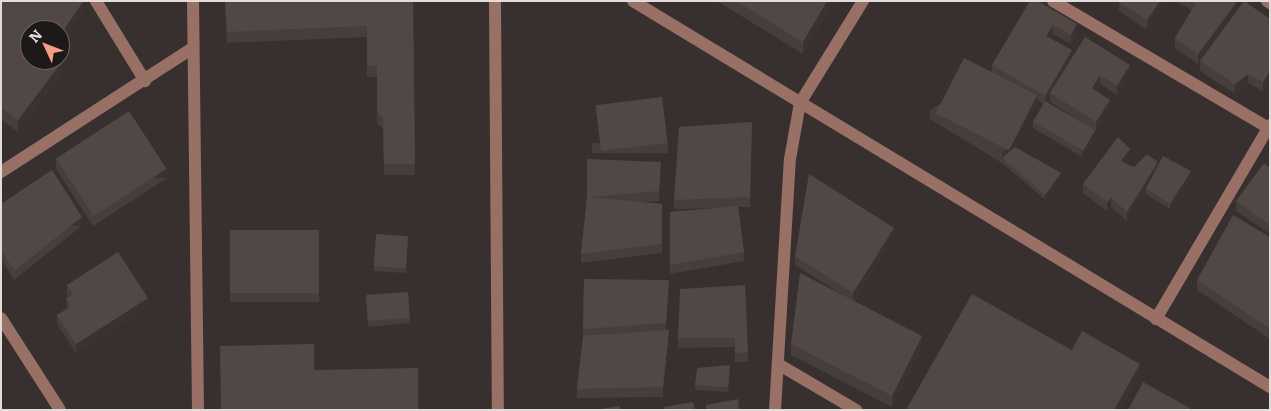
<!DOCTYPE html>
<style>
body{margin:0}
#map{position:relative;width:1271px;height:411px;overflow:hidden;background:#38302e;font-family:Literata,serif}
div>[style]{position:absolute}
[style*='--x']{left:calc(var(--x)*1px);top:calc(var(--y)*1px);width:calc(var(--w)*1px);rotate:calc(var(--a)*1deg)}
.minor>*{height:12px;margin:-6px;padding:0 6px;transform-origin:6px;border-radius:6px;background:#987066}
.wall>*{inset:0;background:#463e3c;transform-origin:0 0}
.shaded-wall>*{inset:0;background:#393231;transform-origin:0 0}
.building>*{inset:0;background:#514846;transform-origin:0 0}
span{translate:-50% -50%;white-space:nowrap;text-align:center;line-height:1.15;-webkit-text-stroke:4px #1d1918;paint-order:stroke}
.frame{position:absolute;inset:0;border:2px solid #e2dddb;pointer-events:none}
.north{position:absolute;left:20px;top:20px;width:50px;height:50px;box-sizing:border-box;background:#1d1918;border:1px solid #6c6766;border-radius:50%;rotate:313deg;font-size:14px;font-weight:700;line-height:20px;text-align:center;color:#e2dddb}
.north::after{content:'';display:block;margin:auto;width:18px;height:22px;background:#f49e89;clip-path:polygon(50% 0,100% 100%,50% 72%,0 100%)}
</style>
<div id="map">
<div class="minor">
<i style="--x:96;--y:1;--w:94;--a:58.5"></i>
<i style="--x:193;--y:1;--w:409;--a:89.3"></i>
<i style="--x:495;--y:1;--w:409;--a:89.6"></i>
<i style="--x:633;--y:1;--w:745;--a:31.21"></i>
<i style="--x:1053;--y:1;--w:251;--a:30.5"></i>
<i style="--x:1267;--y:1;--w:4;--a:34"></i>
<i style="--x:1;--y:172;--w:229;--a:-32.9"></i>
<i style="--x:1;--y:318;--w:109;--a:57.3"></i>
<i style="--x:1156;--y:319;--w:225;--a:-59.6"></i>
<i style="--x:778;--y:364;--w:91;--a:30.5"></i>
<i style="--x:775;--y:410;--w:251;--a:-86.6"></i>
<i style="--x:790;--y:159;--w:57;--a:-79.9"></i>
<i style="--x:800;--y:103;--w:120;--a:-58.3"></i>
</div>
<div class="wall">
<i style="clip-path:polygon(1px 1px,83px 14px,60px 47px,60px 30px,30px 30px,61px 75px,18px 132px,1px 119px)"></i>
<i style="clip-path:polygon(225px 1px,413px 1px,415px 175px,384px 175px,383px 128px,377px 123px,377px 77px,367px 77px,367px 37px,227px 43px)"></i>
<i style="clip-path:polygon(717px 1px,835px 1px,803px 54px)"></i>
<i style="clip-path:polygon(1030px 1px,1077px 33px,1071px 44px,1053px 34px,1050px 38px,1072px 58px,1130px 74px,1117px 95px,1100px 84px,1096px 91px,1110px 109px,1096px 131px,1050px 102px,1050px 97px,1047px 102px,1095px 136px,1082px 157px,1033px 128px,1033px 122px,1044px 104px,1037px 100px,1037px 104px,1008px 152px,1061px 178px,1045px 200px,1002px 163px,930px 119px,930px 110px,992px 72px,992px 65px)"></i>
<i style="clip-path:polygon(1166px 1px,1147px 30px,1119px 11px,1119px 2px)"></i>
<i style="clip-path:polygon(1178px 1px,1233px 1px,1198px 64px,1175px 48px,1175px 38px,1191px 10px,1178px 2px)"></i>
<i style="clip-path:polygon(1270px 19px,1263px 91px,1248px 83px,1235px 94px,1200px 71px,1200px 61px)"></i>
<i style="clip-path:polygon(752px 122px,750px 207px,738px 207px,744px 252px,744px 261px,670px 274px,670px 212px,724px 208px,674px 209px,674px 200px)"></i>
<i style="left:668px;top:143px;width:10px;height:76px;rotate:90deg"></i>
<i style="clip-path:polygon(1130px 158px,1126px 164px,1134px 167px,1158px 166px,1191px 177px,1170px 209px,1146px 194px,1146px 190px,1127px 221px,1111px 207px,1107px 211px,1083px 193px,1083px 184px)"></i>
<i style="clip-path:polygon(56px 159px,167px 178px,93px 226px,56px 169px)"></i>
<i style="clip-path:polygon(1270px 168px,1270px 234px,1236px 211px,1236px 201px)"></i>
<i style="clip-path:polygon(661px 172px,659px 201px,642px 202px,662px 204px,662px 253px,581px 263px,581px 254px,587px 197px)"></i>
<i style="clip-path:polygon(1px 204px,82px 226px,14px 280px,1px 259px)"></i>
<i style="left:319px;top:230px;width:72px;height:89px;rotate:90deg"></i>
<i style="clip-path:polygon(408px 236px,406px 273px,374px 271px,374px 266px)"></i>
<i style="clip-path:polygon(894px 237px,854px 301px,922px 347px,892px 407px,791px 355px,791px 344px,841px 294px,795px 265px,795px 256px)"></i>
<i style="clip-path:polygon(1270px 237px,1270px 339px,1197px 290px,1197px 280px)"></i>
<i style="clip-path:polygon(584px 279px,669px 289px,666px 330px,669px 339px,663px 397px,577px 398px,577px 389px,583px 338px)"></i>
<i style="clip-path:polygon(67px 285px,148px 308px,76px 353px,57px 324px,57px 315px,67px 309px,66px 298px,69px 297px,67px 295px)"></i>
<i style="clip-path:polygon(745px 285px,748px 361px,735px 363px,735px 347px,678px 348px,678px 338px)"></i>
<i style="clip-path:polygon(366px 296px,410px 318px,410px 323px,368px 327px)"></i>
<i style="clip-path:polygon(730px 370px,728px 392px,695px 390px,695px 385px)"></i>
</div>
<div class="shaded-wall">
<i style="clip-path:polygon(827px 1px,835px 1px,803px 54px,803px 42px)"></i>
<i style="clip-path:polygon(1160px 1px,1166px 1px,1147px 30px,1147px 20px)"></i>
<i style="clip-path:polygon(83px 2px,83px 14px,60px 47px,60px 35px)"></i>
<i style="clip-path:polygon(1236px 3px,1236px 12px,1198px 64px,1198px 54px)"></i>
<i style="clip-path:polygon(1077px 24px,1077px 33px,1071px 44px,1071px 35px)"></i>
<i style="clip-path:polygon(1053px 25px,1053px 34px,1046px 45px,1046px 36px)"></i>
<i style="clip-path:polygon(1072px 50px,1072px 60px,1050px 93px,1050px 97px,1045px 105px,1045px 96px)"></i>
<i style="clip-path:polygon(61px 63px,61px 75px,18px 132px,18px 120px)"></i>
<i style="clip-path:polygon(1130px 65px,1130px 74px,1117px 95px,1117px 86px)"></i>
<i style="clip-path:polygon(1270px 71px,1270px 81px,1263px 91px,1263px 82px)"></i>
<i style="clip-path:polygon(1248px 74px,1248px 83px,1235px 94px,1235px 84px)"></i>
<i style="clip-path:polygon(1100px 75px,1100px 84px,1092px 97px,1092px 88px)"></i>
<i style="clip-path:polygon(1037px 95px,1037px 104px,1004px 160px,1002px 158px,1002px 154px)"></i>
<i style="clip-path:polygon(1110px 100px,1110px 109px,1096px 131px,1096px 122px)"></i>
<i style="clip-path:polygon(1095px 130px,1095px 136px,1082px 157px,1082px 151px)"></i>
<i style="clip-path:polygon(1130px 149px,1130px 158px,1121px 171px,1121px 161px)"></i>
<i style="clip-path:polygon(661px 162px,661px 172px,659px 201px,659px 191px)"></i>
<i style="clip-path:polygon(1158px 162px,1158px 171px,1146px 188px,1146px 190px,1127px 221px,1127px 212px)"></i>
<i style="left:167px;top:169px;width:9px;height:88px;rotate:90deg"></i>
<i style="clip-path:polygon(1191px 171px,1191px 177px,1170px 209px,1170px 204px)"></i>
<i style="clip-path:polygon(1061px 173px,1061px 178px,1045px 200px,1045px 195px)"></i>
<i style="clip-path:polygon(1111px 197px,1111px 207px,1107px 211px,1107px 202px)"></i>
<i style="left:82px;top:217px;width:9px;height:87px;rotate:90deg"></i>
<i style="clip-path:polygon(894px 228px,894px 237px,853px 302px,853px 293px)"></i>
<i style="clip-path:polygon(669px 280px,669px 289px,666px 332px,666px 323px)"></i>
<i style="clip-path:polygon(148px 298px,148px 308px,76px 353px,76px 344px)"></i>
<i style="clip-path:polygon(669px 330px,669px 339px,663px 397px,663px 387px)"></i>
<i style="clip-path:polygon(922px 336px,922px 347px,892px 407px,892px 396px)"></i>
<i style="clip-path:polygon(1140px 364px,1140px 376px,1121px 410px,1114px 410px)"></i>
</div>
<div class="building">
<i style="clip-path:polygon(1px 1px,83px 1px,83px 2px,60px 35px,60px 30px,30px 30px,30px 60px,60px 60px,61px 63px,18px 120px,1px 107px)"></i>
<i style="clip-path:polygon(225px 1px,413px 1px,415px 164px,384px 164px,383px 117px,377px 112px,377px 66px,367px 66px,367px 26px,227px 32px)"></i>
<i style="clip-path:polygon(736px 1px,827px 1px,803px 42px)"></i>
<i style="clip-path:polygon(1030px 1px,1038px 1px,1077px 24px,1071px 35px,1053px 25px,1046px 36px,1072px 50px,1045px 96px,992px 65px)"></i>
<i style="clip-path:polygon(1120px 1px,1160px 1px,1147px 20px,1119px 2px)"></i>
<i style="clip-path:polygon(1192px 1px,1233px 1px,1236px 3px,1198px 54px,1175px 38px,1196px 4px)"></i>
<i style="clip-path:polygon(1244px 1px,1270px 19px,1270px 71px,1263px 82px,1248px 74px,1235px 84px,1200px 61px)"></i>
<i style="clip-path:polygon(1085px 37px,1130px 65px,1117px 86px,1100px 75px,1092px 88px,1110px 100px,1096px 122px,1050px 93px)"></i>
<i style="left:964px;top:58px;width:82px;height:62px;rotate:27deg"></i>
<i style="left:662px;top:97px;width:46px;height:67px;rotate:83deg"></i>
<i style="left:1045px;top:101px;width:58px;height:24px;rotate:30deg"></i>
<i style="left:129px;top:111px;width:69px;height:87px;rotate:57deg"></i>
<i style="clip-path:polygon(752px 122px,750px 197px,674px 200px,679px 127px)"></i>
<i style="clip-path:polygon(1118px 137px,1130px 149px,1121px 161px,1134px 167px,1147px 154px,1158px 162px,1127px 212px,1111px 197px,1107px 202px,1083px 184px)"></i>
<i style="clip-path:polygon(1015px 147px,1061px 173px,1045px 195px,1002px 158px)"></i>
<i style="clip-path:polygon(1163px 156px,1191px 171px,1170px 204px,1146px 188px)"></i>
<i style="clip-path:polygon(587px 159px,661px 162px,659px 191px,590px 197px,662px 204px,662px 244px,581px 254px,587px 197px)"></i>
<i style="clip-path:polygon(1264px 163px,1270px 168px,1270px 225px,1236px 201px)"></i>
<i style="clip-path:polygon(52px 170px,82px 217px,14px 271px,1px 249px,1px 204px)"></i>
<i style="clip-path:polygon(809px 174px,894px 228px,853px 293px,795px 256px)"></i>
<i style="clip-path:polygon(738px 206px,744px 252px,670px 265px,670px 212px)"></i>
<i style="clip-path:polygon(1233px 215px,1270px 237px,1270px 329px,1197px 280px)"></i>
<i style="left:319px;top:230px;width:63px;height:89px;rotate:90deg"></i>
<i style="left:376px;top:234px;width:32px;height:32px;rotate:4deg"></i>
<i style="clip-path:polygon(118px 252px,148px 298px,76px 344px,57px 315px,71px 306px,66px 298px,73px 294px,67px 285px)"></i>
<i style="clip-path:polygon(800px 273px,922px 336px,892px 396px,791px 344px)"></i>
<i style="clip-path:polygon(584px 279px,669px 280px,666px 323px,583px 329px)"></i>
<i style="clip-path:polygon(745px 285px,748px 352px,735px 353px,735px 338px,678px 338px,680px 289px)"></i>
<i style="left:408px;top:292px;width:26px;height:42px;rotate:86deg"></i>
<i style="clip-path:polygon(972px 294px,1072px 350px,1082px 331px,1140px 364px,1114px 410px,911px 410px,907px 408px)"></i>
<i style="clip-path:polygon(669px 330px,663px 387px,577px 389px,583px 336px)"></i>
<i style="clip-path:polygon(314px 344px,314px 370px,418px 368px,418px 410px,221px 410px,220px 346px)"></i>
<i style="clip-path:polygon(730px 365px,728px 387px,695px 385px,697px 368px)"></i>
<i style="clip-path:polygon(1143px 382px,1193px 410px,1128px 410px)"></i>
<i style="clip-path:polygon(738px 399px,739px 410px,706px 410px,706px 405px)"></i>
<i style="clip-path:polygon(693px 402px,695px 410px,665px 410px,664px 407px)"></i>
<i style="clip-path:polygon(620px 406px,620px 410px,594px 410px)"></i>
</div>
<div class="frame"></div>
<div class="north">N</div>
</div>
